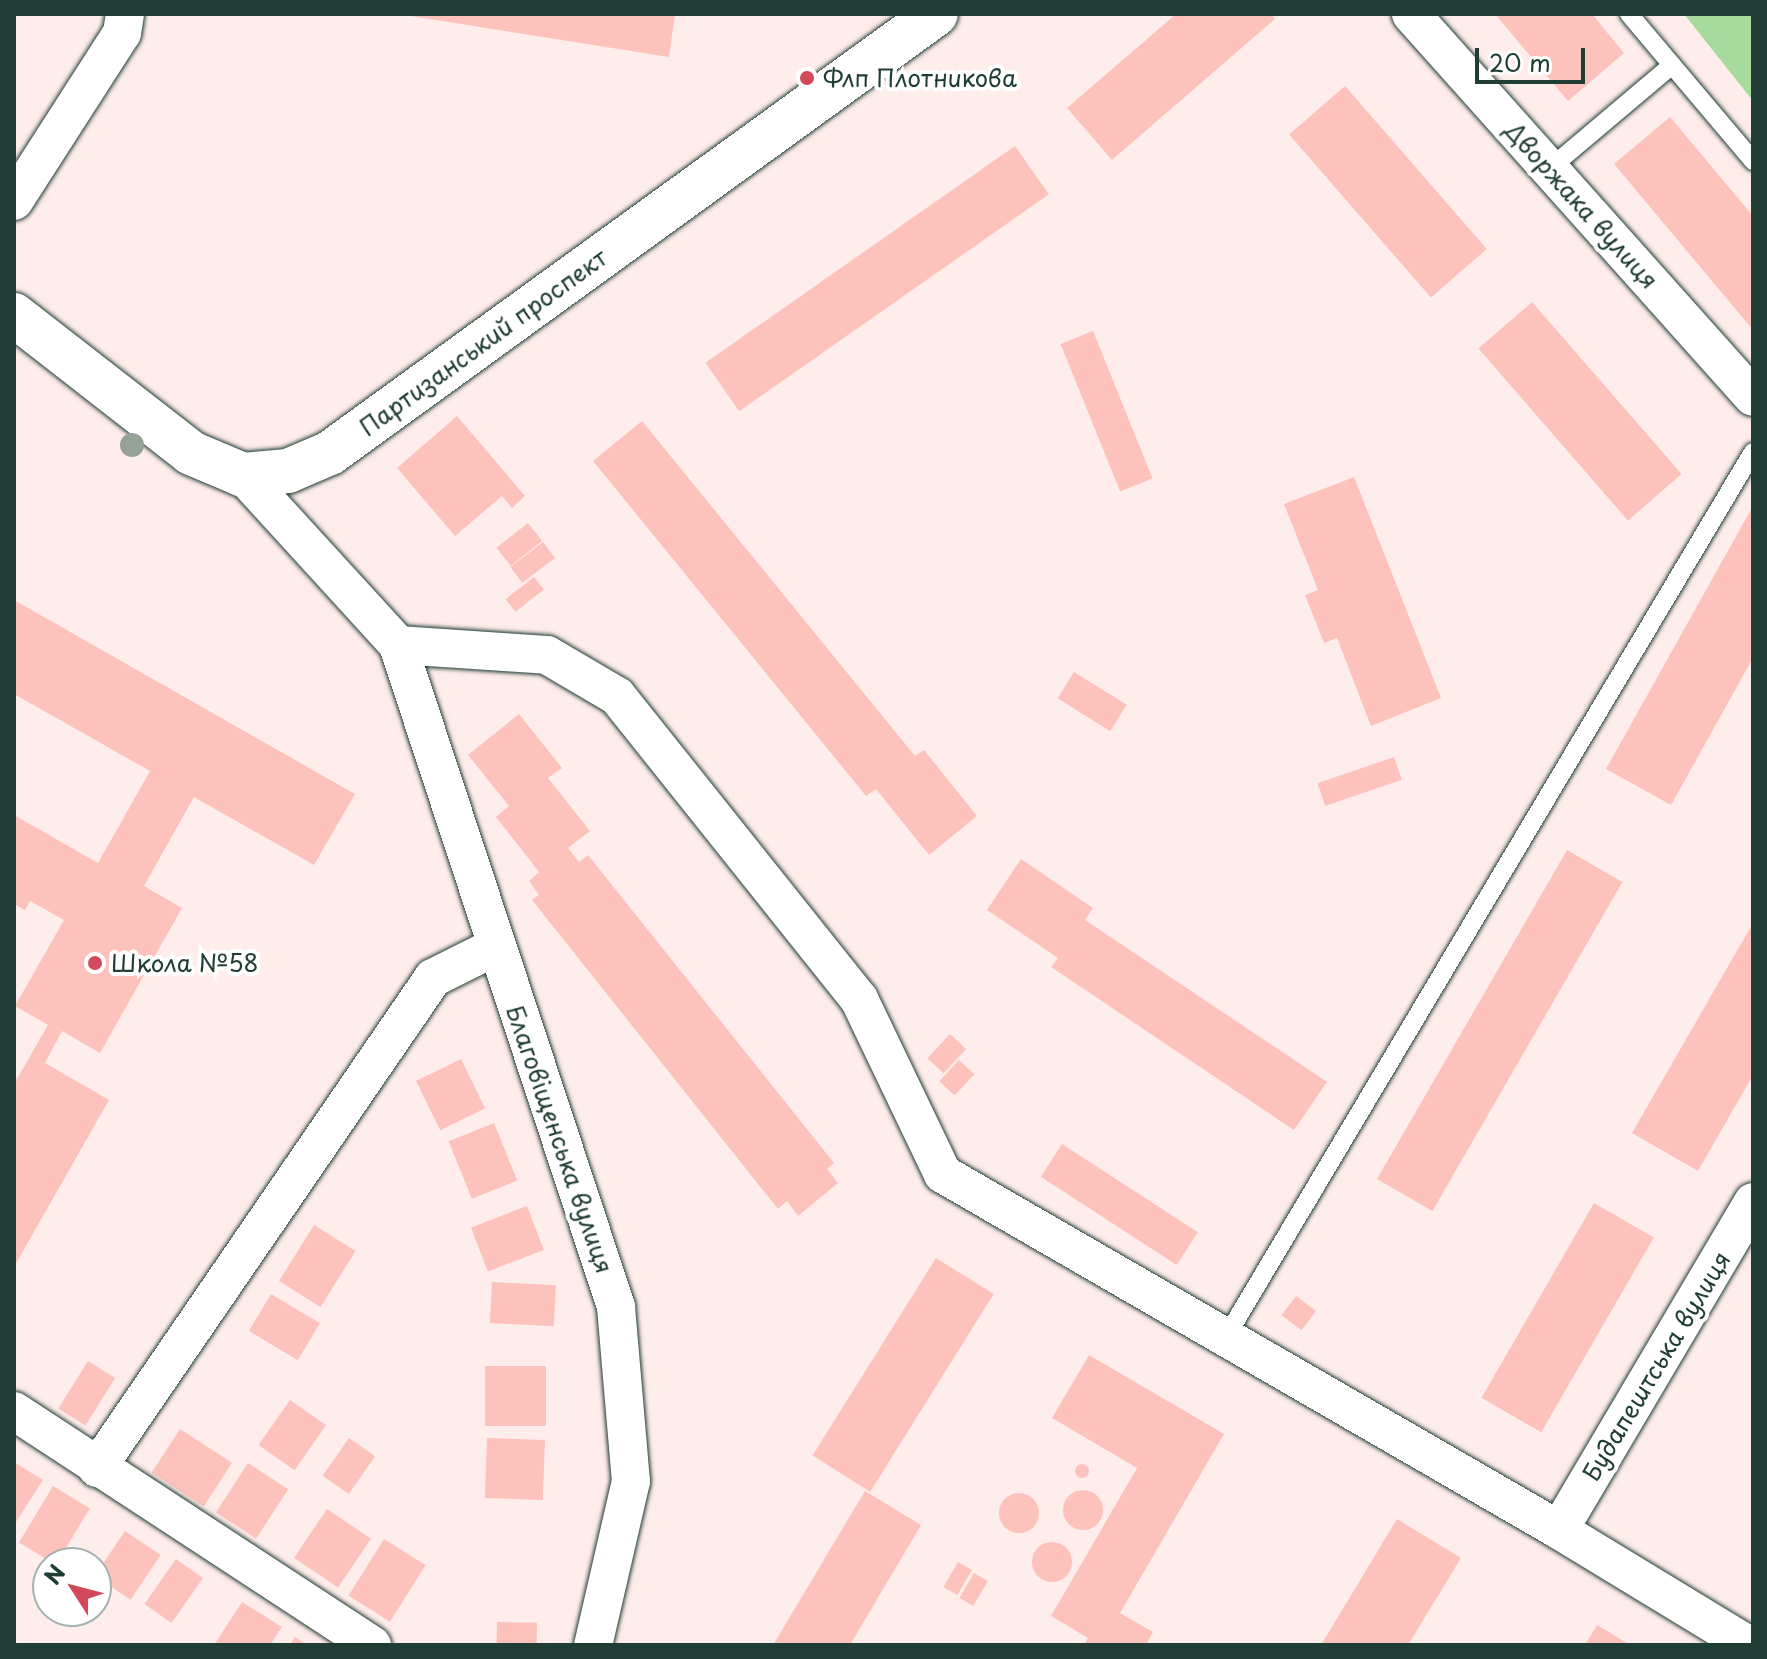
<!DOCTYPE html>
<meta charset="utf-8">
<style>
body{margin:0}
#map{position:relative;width:1767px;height:1659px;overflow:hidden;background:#ffedeb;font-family:"Playpen Sans",sans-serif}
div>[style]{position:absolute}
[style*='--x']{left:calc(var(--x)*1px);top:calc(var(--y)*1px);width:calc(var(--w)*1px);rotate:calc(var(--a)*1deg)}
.green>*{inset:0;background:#a7db9d}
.building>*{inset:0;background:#fec2bc;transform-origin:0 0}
.round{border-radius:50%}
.roads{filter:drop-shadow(0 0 2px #1f3d34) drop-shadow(0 0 2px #1f3d34)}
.service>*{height:18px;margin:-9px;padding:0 9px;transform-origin:9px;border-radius:9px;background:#fff}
.minor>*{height:38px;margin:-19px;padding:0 19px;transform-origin:19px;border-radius:19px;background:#fff}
.tertiary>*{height:44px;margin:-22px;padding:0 22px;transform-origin:22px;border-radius:22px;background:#fff}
.trees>*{width:24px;height:24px;margin:-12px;border-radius:50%;background:#96a295}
.dots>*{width:22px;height:22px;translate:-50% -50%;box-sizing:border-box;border:4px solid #fff;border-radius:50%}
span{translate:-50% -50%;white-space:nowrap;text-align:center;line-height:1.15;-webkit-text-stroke:8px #fff;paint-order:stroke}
.poi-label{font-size:24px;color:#1f3d34}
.left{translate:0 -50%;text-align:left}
.street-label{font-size:24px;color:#1f3d34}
.frame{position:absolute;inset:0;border:16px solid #1f3d34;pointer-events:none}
.north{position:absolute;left:32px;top:1547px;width:80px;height:80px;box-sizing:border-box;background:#fff;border:2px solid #a5b1ae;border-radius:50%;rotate:306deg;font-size:22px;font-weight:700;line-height:32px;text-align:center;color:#1f3d34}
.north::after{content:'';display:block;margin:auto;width:28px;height:36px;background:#d1495b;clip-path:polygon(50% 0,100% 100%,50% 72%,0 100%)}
.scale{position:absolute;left:1475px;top:48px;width:110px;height:36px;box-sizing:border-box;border:4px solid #1f3d34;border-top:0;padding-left:10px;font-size:24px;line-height:28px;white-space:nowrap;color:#1f3d34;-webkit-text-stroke:6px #fff;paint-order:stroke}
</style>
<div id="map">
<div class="green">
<i style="clip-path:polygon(1684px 14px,1753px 14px,1753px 101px)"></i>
</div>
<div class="building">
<i style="clip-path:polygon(398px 14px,675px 14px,669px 57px)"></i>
<i style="clip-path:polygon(1176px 14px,1271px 14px,1275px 19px,1112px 160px,1067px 108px)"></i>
<i style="clip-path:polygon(1495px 14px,1592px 14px,1624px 53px,1568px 101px)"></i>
<i style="left:1345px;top:86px;width:216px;height:74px;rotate:49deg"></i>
<i style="clip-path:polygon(1670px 117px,1753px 216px,1753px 330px,1614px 164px)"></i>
<i style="left:1015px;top:146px;width:59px;height:378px;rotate:55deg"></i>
<i style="left:1532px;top:302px;width:228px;height:71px;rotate:49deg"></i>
<i style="left:1093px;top:331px;width:159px;height:35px;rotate:68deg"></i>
<i style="clip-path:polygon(457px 416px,525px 496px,512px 508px,502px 496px,455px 536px,397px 468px)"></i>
<i style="clip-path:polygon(642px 421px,915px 756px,924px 750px,977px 816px,929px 855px,876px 789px,866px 796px,593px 461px)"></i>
<i style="clip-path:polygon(1354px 477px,1441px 698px,1371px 726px,1337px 638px,1324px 643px,1305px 595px,1318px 590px,1284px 504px)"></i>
<i style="clip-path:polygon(1753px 506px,1753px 658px,1671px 805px,1606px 769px)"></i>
<i style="left:528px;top:523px;width:23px;height:40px;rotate:52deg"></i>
<i style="left:543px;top:542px;width:20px;height:41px;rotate:53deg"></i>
<i style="left:534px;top:577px;width:16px;height:36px;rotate:52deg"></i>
<i style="clip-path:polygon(14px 600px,355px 794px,314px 865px,194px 797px,144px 886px,182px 908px,100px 1053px,62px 1031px,45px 1063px,109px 1100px,14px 1267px,14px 1084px,48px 1025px,15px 1006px,64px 920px,30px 901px,25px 910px,14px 904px,14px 815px,98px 863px,150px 771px,14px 694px)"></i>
<i style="left:1074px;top:672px;width:62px;height:31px;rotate:32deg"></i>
<i style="clip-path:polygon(519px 714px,562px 768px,548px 778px,590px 831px,568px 848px,579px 862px,588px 855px,834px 1163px,827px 1169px,838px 1183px,798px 1216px,787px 1201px,778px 1209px,532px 900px,539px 895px,529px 881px,539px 872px,496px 817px,509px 806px,468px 755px)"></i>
<i style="left:1394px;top:757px;width:24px;height:81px;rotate:71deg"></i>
<i style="left:1567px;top:850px;width:64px;height:380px;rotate:30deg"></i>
<i style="clip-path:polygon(1021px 859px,1093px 908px,1085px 920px,1327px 1082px,1294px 1130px,1051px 967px,1058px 958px,987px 910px)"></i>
<i style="clip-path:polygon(1753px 923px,1753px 1075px,1698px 1171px,1632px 1133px)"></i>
<i style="left:950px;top:1034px;width:22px;height:33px;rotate:43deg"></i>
<i style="left:461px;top:1059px;width:55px;height:50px;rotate:64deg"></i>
<i style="left:959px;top:1060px;width:21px;height:29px;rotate:43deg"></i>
<i style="left:494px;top:1123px;width:62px;height:49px;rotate:68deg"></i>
<i style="left:1062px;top:1144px;width:162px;height:39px;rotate:33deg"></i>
<i style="left:1594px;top:1203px;width:69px;height:225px;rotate:30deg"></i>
<i style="left:527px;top:1206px;width:47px;height:60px;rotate:69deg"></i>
<i style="left:314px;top:1225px;width:49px;height:66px;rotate:32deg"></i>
<i style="left:936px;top:1258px;width:68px;height:233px;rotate:32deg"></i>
<i style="left:492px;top:1282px;width:64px;height:41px;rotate:3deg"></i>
<i style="left:271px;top:1294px;width:57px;height:43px;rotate:31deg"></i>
<i style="left:1296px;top:1296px;width:25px;height:24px;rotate:37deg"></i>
<i style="clip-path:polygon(1089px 1355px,1224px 1434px,1120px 1613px,1153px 1632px,1146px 1645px,1084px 1645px,1088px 1638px,1051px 1616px,1137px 1468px,1052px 1418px)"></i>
<i style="left:88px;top:1361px;width:32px;height:56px;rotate:32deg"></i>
<i style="left:485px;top:1366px;width:61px;height:60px"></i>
<i style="left:290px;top:1400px;width:44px;height:55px;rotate:35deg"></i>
<i style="left:180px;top:1429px;width:62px;height:52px;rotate:33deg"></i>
<i style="left:349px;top:1438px;width:32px;height:46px;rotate:35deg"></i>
<i style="left:487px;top:1438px;width:58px;height:60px;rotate:2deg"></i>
<i style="clip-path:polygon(14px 1462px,43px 1480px,14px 1525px)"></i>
<i style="left:248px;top:1463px;width:48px;height:59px;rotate:33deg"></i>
<i class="round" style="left:1075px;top:1464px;width:14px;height:14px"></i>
<i style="left:53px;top:1486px;width:43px;height:66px;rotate:31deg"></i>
<i class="round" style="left:1063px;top:1490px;width:40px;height:40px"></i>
<i style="clip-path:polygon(865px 1491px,921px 1525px,850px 1645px,773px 1645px)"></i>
<i class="round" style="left:999px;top:1493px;width:40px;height:40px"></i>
<i style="left:327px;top:1509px;width:53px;height:59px;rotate:34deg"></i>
<i style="clip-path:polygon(1397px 1519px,1461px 1558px,1408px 1645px,1321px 1645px)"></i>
<i style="left:125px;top:1531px;width:43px;height:54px;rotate:34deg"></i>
<i style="left:384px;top:1539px;width:49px;height:67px;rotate:32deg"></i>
<i class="round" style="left:1032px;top:1542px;width:40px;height:40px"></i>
<i style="left:176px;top:1559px;width:33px;height:55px;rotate:35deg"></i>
<i style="left:958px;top:1562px;width:16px;height:29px;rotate:30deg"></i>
<i style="left:974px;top:1573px;width:16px;height:29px;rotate:30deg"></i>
<i style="clip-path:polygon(242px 1602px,282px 1627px,270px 1645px,214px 1645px)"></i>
<i style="left:497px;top:1622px;width:40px;height:23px;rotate:1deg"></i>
<i style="clip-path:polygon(1597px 1625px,1630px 1645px,1585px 1645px)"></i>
<i style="clip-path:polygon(295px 1637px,307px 1645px,290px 1645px)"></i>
</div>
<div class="roads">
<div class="service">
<i style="--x:1672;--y:65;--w:126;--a:49.8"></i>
<i style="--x:1549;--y:169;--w:161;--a:-40.2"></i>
<i style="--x:1672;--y:65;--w:67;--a:-130.1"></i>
<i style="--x:1226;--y:1337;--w:1030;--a:-59.23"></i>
</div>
<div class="minor">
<i style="--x:1411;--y:14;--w:513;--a:48.24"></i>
<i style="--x:14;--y:201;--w:200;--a:-57.3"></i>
<i style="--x:122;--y:33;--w:19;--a:-81"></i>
<i style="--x:243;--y:475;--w:230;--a:47.6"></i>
<i style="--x:398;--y:645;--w:149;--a:3.8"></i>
<i style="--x:547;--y:655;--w:81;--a:30.4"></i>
<i style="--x:617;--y:696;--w:388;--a:51.4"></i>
<i style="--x:859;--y:999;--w:194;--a:64.4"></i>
<i style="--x:943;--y:1174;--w:711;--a:30.02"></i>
<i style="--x:1559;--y:1530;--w:221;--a:31.3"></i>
<i style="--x:398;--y:645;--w:697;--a:71.77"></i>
<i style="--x:616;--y:1307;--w:175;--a:85.1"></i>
<i style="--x:631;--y:1481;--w:168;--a:103"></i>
<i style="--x:14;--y:1411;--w:428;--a:33.2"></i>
<i style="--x:97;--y:1468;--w:594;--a:-55.56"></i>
<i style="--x:433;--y:978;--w:69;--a:-26.6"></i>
<i style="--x:1559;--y:1530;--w:381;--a:-59.4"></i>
</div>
<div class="tertiary">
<i style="--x:14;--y:315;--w:224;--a:37.9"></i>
<i style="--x:191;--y:453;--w:56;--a:22.9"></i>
<i style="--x:243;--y:475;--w:45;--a:-5.1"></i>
<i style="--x:288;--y:471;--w:46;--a:-23.2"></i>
<i style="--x:330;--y:453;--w:748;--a:-35.92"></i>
</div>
</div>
<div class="trees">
<i style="left:132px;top:445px"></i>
</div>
<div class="dots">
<i style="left:807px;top:78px;background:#d1495b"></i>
<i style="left:95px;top:963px;background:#d1495b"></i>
</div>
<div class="poi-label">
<span class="left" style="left:823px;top:78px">Флп Плотникова</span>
<span class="left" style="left:111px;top:963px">Школа №58</span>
</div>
<div class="street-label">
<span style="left:1582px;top:205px;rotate:48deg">Дворжака вулиця</span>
<span style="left:483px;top:342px;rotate:-36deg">Партизанський проспект</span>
<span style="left:560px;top:1139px;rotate:71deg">Благовіщенська вулиця</span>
<span style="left:1656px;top:1366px;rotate:-59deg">Будапештська вулиця</span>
</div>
<div class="frame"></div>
<div class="north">N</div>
<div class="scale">20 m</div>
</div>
